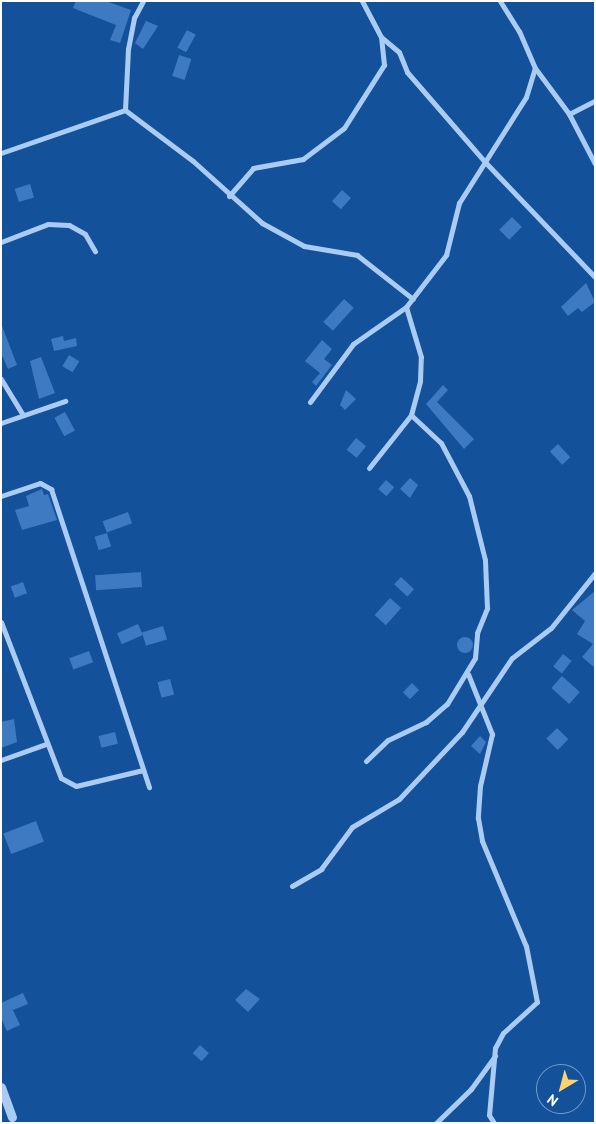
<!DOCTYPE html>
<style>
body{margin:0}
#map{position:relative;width:596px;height:1124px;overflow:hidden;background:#14519b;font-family:"PT Sans",sans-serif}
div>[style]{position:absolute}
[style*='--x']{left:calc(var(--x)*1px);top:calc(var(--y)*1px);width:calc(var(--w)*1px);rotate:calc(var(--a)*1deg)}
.building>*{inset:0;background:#3d7ac2;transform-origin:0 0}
.round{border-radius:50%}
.minor>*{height:5px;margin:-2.5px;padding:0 2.5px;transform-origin:2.5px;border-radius:2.5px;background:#aaccf3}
.tertiary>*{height:9px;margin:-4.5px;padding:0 4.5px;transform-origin:4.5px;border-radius:4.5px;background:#aaccf3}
span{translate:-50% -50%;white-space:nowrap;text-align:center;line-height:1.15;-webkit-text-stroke:5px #14519b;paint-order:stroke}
.frame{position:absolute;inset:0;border:2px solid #fff;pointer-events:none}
.north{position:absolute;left:536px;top:1064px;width:50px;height:50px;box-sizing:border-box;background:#14519b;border:1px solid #7297c3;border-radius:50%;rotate:217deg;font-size:14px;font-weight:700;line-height:20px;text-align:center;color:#fff}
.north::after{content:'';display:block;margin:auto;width:18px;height:22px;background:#ffd36c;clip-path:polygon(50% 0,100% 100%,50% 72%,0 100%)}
</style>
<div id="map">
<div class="building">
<i style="clip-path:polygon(76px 1px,106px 1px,131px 10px,120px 43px,110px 40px,116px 25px,73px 8px)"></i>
<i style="clip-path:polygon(146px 21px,158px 26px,143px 49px,135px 43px)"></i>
<i style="left:187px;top:30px;width:10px;height:20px;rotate:29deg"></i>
<i style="left:179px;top:55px;width:13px;height:22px;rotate:18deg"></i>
<i style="left:30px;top:184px;width:14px;height:16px;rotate:73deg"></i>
<i style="left:342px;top:190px;width:12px;height:15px;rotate:42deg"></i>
<i style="left:512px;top:217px;width:14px;height:18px;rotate:45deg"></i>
<i style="clip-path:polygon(586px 283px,595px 302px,582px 312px,578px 308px,568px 316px,561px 307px)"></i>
<i style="left:344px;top:299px;width:13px;height:31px;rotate:42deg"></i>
<i style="clip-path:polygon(2px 326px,17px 365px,8px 369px,1px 353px)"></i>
<i style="clip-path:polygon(63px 336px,64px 341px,76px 338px,77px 346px,54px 351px,51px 339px)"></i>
<i style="clip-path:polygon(322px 340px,332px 349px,324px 359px,332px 365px,316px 386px,312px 382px,320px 373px,305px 361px)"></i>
<i style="left:69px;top:355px;width:12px;height:13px;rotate:31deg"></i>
<i style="clip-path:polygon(41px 357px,55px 393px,39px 399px,30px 361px)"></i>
<i style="clip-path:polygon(443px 385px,448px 390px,437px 402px,474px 439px,464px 449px,426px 404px)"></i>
<i style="clip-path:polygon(346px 390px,356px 399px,345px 410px,340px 405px)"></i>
<i style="left:65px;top:412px;width:21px;height:12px;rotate:62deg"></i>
<i style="left:356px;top:438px;width:13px;height:15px;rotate:39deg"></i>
<i style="left:558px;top:444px;width:18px;height:11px;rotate:47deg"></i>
<i style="clip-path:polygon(410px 478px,418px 485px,410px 498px,400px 489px)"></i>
<i style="left:386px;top:480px;width:11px;height:12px;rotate:41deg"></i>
<i style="clip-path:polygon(42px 489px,44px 495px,48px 494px,57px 520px,22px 530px,15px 510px,29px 506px,26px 496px)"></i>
<i style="left:128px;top:512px;width:12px;height:27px;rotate:70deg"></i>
<i style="left:107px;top:533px;width:14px;height:13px;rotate:73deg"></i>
<i style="left:141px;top:572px;width:15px;height:46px;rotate:86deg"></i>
<i style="left:401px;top:577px;width:18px;height:10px;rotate:43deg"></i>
<i style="left:23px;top:582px;width:12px;height:13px;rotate:70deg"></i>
<i style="clip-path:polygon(595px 591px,595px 668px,582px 657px,593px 644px,577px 634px,585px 621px,572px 610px)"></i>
<i style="left:390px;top:598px;width:15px;height:23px;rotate:42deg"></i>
<i style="left:138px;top:624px;width:12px;height:23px;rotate:66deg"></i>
<i style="left:163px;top:626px;width:14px;height:22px;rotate:73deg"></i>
<i class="round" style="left:457px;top:637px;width:16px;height:16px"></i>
<i style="left:89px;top:651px;width:12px;height:21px;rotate:70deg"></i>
<i style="left:563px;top:654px;width:11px;height:16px;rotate:38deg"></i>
<i style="left:562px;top:676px;width:24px;height:16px;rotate:42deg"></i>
<i style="left:170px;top:679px;width:16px;height:13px;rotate:75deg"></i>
<i style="left:412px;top:683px;width:10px;height:13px;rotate:45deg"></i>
<i style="clip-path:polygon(14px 719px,17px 742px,1px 748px,1px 722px)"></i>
<i style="left:557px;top:728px;width:16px;height:15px;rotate:45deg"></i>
<i style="left:115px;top:732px;width:12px;height:17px;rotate:76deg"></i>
<i style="clip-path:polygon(480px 736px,486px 742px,480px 754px,471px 746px)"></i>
<i style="left:36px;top:821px;width:22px;height:35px;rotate:69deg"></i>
<i style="clip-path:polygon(246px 989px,260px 999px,248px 1012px,235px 1000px)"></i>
<i style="clip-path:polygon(23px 993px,28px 1004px,13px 1010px,20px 1025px,7px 1031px,1px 1018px,1px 1003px)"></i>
<i style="left:200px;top:1045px;width:12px;height:11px;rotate:42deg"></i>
</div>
<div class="minor">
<i style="--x:500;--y:1;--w:36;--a:58"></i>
<i style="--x:519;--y:31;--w:40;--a:66.6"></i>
<i style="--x:535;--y:68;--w:57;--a:53.5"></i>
<i style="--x:569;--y:114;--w:56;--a:62.5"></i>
<i style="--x:381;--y:37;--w:23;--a:40"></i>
<i style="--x:399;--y:52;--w:22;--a:68"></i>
<i style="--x:407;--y:72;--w:119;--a:49.1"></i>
<i style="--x:485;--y:162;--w:159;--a:46.3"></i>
<i style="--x:125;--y:110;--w:61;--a:-87.2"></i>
<i style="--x:128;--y:49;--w:32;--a:-79"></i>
<i style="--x:134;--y:18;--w:19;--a:-62"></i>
<i style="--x:569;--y:114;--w:29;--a:-27"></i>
<i style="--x:1;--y:153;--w:131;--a:-19.1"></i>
<i style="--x:125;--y:110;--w:85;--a:36.9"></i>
<i style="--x:193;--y:161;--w:93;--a:41.9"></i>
<i style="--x:262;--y:223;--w:48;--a:28.7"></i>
<i style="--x:304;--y:246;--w:54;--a:9.6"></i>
<i style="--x:357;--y:255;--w:71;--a:38.2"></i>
<i style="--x:229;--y:196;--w:37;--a:-49"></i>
<i style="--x:253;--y:168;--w:51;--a:-10.2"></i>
<i style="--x:303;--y:159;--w:51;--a:-37.1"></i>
<i style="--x:344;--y:128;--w:75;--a:-57.6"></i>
<i style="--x:384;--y:65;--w:28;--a:-96"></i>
<i style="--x:381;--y:37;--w:41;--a:-117.8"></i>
<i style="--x:1;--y:242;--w:50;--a:-21"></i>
<i style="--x:48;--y:224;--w:21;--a:3"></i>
<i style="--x:69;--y:225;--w:18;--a:29"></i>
<i style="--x:85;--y:234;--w:20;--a:60"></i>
<i style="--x:1;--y:379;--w:42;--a:58.6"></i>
<i style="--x:310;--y:402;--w:72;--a:-53.4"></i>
<i style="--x:353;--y:344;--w:65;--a:-34.9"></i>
<i style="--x:1;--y:423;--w:68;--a:-19"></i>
<i style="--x:369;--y:468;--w:68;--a:-51.6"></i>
<i style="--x:411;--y:415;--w:35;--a:-75"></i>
<i style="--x:420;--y:381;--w:24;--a:-88"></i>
<i style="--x:421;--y:357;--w:52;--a:-106.7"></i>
<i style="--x:406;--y:307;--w:66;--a:-52.4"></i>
<i style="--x:446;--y:255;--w:54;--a:-76"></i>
<i style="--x:459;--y:203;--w:125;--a:-57.7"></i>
<i style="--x:526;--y:97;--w:30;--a:-73"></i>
<i style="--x:1;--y:496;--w:41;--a:-18.4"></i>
<i style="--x:40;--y:483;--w:13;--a:29"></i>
<i style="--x:51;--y:489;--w:314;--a:71.8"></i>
<i style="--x:1;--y:622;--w:167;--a:69"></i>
<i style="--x:61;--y:778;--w:17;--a:28"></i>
<i style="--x:76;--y:786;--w:69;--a:-13.4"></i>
<i style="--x:468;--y:674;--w:65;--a:68.2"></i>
<i style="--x:492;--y:734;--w:53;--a:103"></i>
<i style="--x:480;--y:786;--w:32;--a:94"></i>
<i style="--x:478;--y:818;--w:23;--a:80"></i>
<i style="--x:482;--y:841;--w:114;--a:67.3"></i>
<i style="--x:526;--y:946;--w:57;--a:78.9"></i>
<i style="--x:537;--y:1002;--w:46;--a:137.6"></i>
<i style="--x:503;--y:1033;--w:17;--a:118"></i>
<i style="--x:495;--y:1048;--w:67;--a:95.1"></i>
<i style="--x:489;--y:1115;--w:9;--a:58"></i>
<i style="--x:1;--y:760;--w:48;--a:-19.6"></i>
<i style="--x:366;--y:761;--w:30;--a:-44"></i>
<i style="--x:388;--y:740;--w:42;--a:-25.3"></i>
<i style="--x:426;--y:722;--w:28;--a:-41"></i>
<i style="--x:447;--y:704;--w:54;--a:-58.7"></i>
<i style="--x:475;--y:658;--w:25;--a:-85"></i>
<i style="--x:477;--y:633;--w:27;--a:-68"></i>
<i style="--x:487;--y:608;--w:48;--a:-92.4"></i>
<i style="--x:485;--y:560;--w:66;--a:-104"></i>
<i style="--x:469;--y:496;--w:60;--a:-117.8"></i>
<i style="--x:441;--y:443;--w:41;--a:-137"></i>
<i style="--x:292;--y:886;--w:34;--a:-30"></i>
<i style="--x:321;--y:869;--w:52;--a:-53.6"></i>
<i style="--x:352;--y:827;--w:55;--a:-30.8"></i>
<i style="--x:399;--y:799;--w:92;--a:-46.8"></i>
<i style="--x:462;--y:732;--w:89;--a:-56"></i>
<i style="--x:512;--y:658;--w:49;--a:-37.6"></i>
<i style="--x:551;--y:628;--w:70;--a:-51.3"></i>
<i style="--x:436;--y:1123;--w:49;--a:-44.2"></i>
<i style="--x:471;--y:1089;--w:41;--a:-54"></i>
</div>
<div class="tertiary">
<i style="--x:1;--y:1087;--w:32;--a:70"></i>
</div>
<div class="frame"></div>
<div class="north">N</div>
</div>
